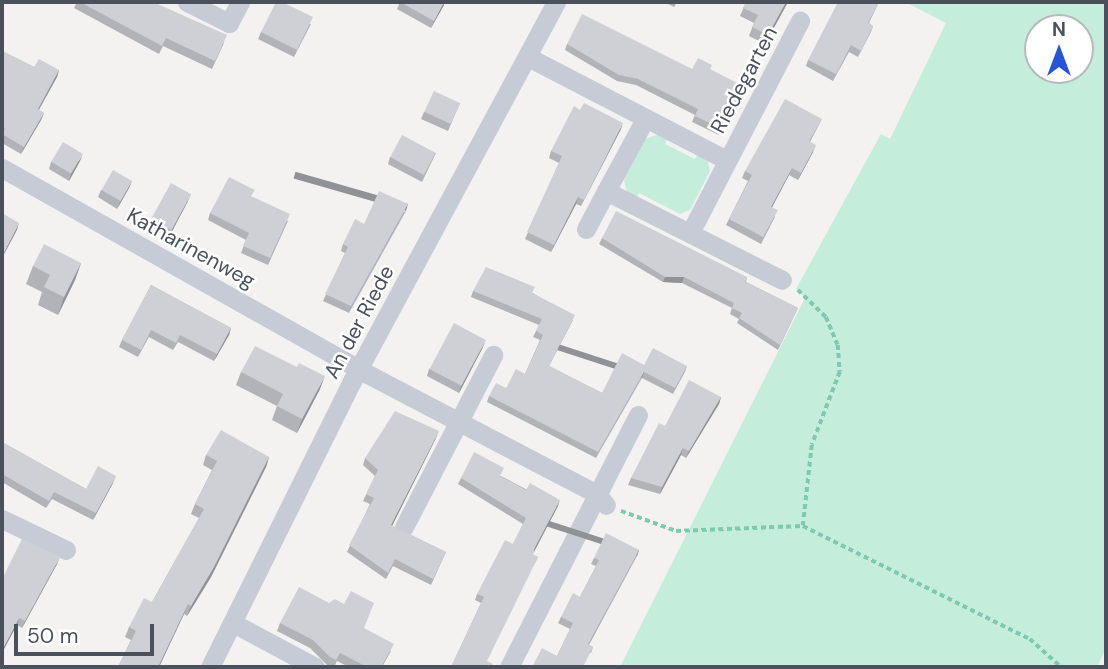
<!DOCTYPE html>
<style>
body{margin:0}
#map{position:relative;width:1108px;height:669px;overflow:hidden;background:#f3f2f1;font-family:"DM Sans",sans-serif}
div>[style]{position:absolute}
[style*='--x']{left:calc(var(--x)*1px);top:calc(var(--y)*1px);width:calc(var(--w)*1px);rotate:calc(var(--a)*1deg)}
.green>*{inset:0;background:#c4eddb}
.path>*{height:3.5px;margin-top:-1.75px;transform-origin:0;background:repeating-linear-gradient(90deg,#7ec9b1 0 5px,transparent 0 8.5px)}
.minor>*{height:19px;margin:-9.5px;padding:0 9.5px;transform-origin:9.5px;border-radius:9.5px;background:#c6cbd5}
.wall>*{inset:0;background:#b1b3b7}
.shaded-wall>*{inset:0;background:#909295;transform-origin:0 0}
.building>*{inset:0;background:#ced0d5;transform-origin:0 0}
span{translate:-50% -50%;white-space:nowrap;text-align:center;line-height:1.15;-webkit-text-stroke:5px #fff;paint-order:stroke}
.street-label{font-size:21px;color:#4a515d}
.frame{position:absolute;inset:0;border:4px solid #4a515d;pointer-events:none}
.north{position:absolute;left:1024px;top:14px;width:70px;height:70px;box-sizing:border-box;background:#fff;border:2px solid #b7b9be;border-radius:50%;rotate:0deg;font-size:19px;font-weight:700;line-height:28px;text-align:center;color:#4a515d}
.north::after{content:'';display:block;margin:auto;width:24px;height:32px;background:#2654d9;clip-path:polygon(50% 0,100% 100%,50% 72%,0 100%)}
.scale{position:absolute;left:14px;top:624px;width:140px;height:32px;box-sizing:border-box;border:4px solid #4a515d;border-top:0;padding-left:9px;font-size:21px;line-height:24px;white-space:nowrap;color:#4a515d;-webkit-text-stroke:5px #fff;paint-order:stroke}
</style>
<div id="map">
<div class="green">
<i style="clip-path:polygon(evenodd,905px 2px,1106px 2px,1106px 648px,1097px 667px,620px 667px,805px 298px,796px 289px,881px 134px,890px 139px,946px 23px,905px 2px,1038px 28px,1080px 28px,1080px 70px,1038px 70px,1038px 28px)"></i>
<i style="clip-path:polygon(659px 134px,668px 138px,665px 144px,695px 159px,698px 153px,707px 158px,710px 171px,690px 210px,680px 214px,639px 193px,637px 197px,627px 192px,624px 180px,645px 139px)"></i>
</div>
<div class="path">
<i style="--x:798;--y:290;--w:39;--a:44"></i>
<i style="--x:826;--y:317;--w:30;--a:67"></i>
<i style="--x:838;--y:345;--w:27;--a:86"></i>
<i style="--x:840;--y:372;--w:78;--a:111"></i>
<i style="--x:812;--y:445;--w:81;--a:96.3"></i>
<i style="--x:621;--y:511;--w:59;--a:20"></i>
<i style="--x:676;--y:531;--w:127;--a:-2.3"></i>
<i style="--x:803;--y:526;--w:254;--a:26.5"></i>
<i style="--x:1030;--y:639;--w:42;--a:42.1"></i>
</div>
<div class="minor">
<i style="--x:187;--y:2;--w:47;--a:26.6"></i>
<i style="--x:229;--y:23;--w:24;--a:-62"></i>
<i style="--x:528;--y:57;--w:224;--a:27.4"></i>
<i style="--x:645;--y:119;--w:82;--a:118.4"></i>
<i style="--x:606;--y:191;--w:197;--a:26.8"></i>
<i style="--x:2;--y:168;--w:409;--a:29.4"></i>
<i style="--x:358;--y:369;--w:270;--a:27.6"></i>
<i style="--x:597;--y:494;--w:14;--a:51"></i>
<i style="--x:586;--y:229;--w:43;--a:-62.2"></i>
<i style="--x:691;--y:231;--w:237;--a:-62.6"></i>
<i style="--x:2;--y:519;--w:71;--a:25.8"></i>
<i style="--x:404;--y:527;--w:194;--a:-62.6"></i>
<i style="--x:233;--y:623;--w:93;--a:28.2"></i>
<i style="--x:210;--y:667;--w:319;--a:-63.6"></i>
<i style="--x:352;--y:381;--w:430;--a:-61.7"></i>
<i style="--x:509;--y:667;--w:283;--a:-62.9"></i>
</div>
<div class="wall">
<i style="clip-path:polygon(76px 2px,153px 2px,224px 43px,212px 69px,163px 46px,159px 54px,74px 8px,77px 2px)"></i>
<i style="clip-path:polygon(400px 2px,444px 5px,431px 28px,397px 9px)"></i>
<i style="clip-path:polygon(664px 2px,677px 2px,674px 7px)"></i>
<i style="clip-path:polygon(746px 2px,788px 2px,765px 44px,749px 36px,754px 23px,740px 16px)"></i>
<i style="clip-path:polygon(879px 2px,869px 23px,873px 26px,871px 32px,858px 57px,849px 52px,833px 81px,806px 66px,808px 60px)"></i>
<i style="clip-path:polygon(311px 24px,294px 57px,258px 39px,261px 32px)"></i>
<i style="clip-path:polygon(567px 44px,692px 69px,710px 69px,739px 96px,743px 97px,740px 104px,719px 135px,692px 122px,695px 115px,636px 85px,617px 81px,565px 50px)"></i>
<i style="clip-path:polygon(2px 51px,34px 67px,59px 70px,57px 77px,39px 110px,44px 113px,41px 120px,21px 154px,2px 143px)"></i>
<i style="clip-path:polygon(460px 103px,448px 131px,421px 119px,424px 112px)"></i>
<i style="clip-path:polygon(580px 110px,621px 129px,581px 206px,576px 204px,551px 252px,525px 239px,559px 163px,549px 158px,551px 151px)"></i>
<i style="clip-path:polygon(822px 119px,810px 142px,813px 152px,798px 180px,789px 175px,772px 207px,775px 217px,761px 244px,726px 225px,748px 181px,742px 178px,745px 171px)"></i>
<i style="clip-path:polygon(436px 153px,422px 182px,388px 164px,390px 157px)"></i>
<i style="clip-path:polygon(80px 161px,69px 181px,49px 169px,51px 162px)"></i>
<i style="clip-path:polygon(132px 181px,129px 188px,117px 209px,98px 197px,101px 190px)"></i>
<i style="clip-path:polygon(252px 197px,288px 221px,268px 265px,241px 253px,246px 240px,208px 220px,210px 213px)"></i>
<i style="clip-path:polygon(188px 201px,169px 237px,149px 226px,152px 219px)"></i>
<i style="clip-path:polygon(406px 211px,349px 313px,323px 301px,345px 253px,341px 251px,343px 244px,364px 224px)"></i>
<i style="clip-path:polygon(602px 238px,747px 277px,746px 282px,798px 308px,778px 350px,737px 323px,739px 319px,730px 314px,732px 308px,682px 283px,663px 282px,599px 244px)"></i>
<i style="clip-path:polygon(81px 263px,75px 280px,58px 315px,38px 305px,42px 292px,26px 284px,33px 266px)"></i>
<i style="clip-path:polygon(151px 285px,231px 328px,229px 335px,214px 361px,178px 342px,173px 350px,149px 337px,138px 357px,119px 347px,122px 340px)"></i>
<i style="clip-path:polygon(473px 291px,533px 293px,573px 320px,549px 366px,602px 393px,644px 365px,687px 366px,685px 372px,673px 394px,642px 378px,596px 458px,487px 402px,489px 396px,506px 388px,525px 374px,540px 340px,533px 337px,539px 325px,471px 297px)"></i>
<i style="clip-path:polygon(483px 347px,459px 393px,427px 376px,429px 369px)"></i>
<i style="clip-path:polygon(241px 372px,320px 389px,297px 433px,272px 420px,277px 406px,236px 385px)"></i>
<i style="clip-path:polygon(721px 397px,719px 404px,686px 458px,681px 455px,660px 494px,628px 485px,631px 478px,665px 426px)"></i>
<i style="clip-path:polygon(436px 438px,392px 526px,446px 552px,431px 585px,393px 566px,386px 579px,347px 552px,370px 504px,363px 501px,375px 476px,363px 465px,365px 458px)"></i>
<i style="clip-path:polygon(2px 442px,86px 489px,113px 483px,93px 520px,52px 499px,46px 508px,2px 482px)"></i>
<i style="clip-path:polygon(206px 455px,269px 457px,266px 467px,211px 577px,187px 616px,184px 614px,159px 667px,118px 667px,131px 640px,125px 637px,129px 627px,152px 602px,199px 518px,191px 514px,195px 504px,212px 470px,203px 465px)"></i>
<i style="clip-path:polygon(501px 476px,558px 506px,532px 554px,538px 557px,535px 563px,451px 667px,481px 603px,475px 600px,477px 594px,513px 544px,523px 524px,458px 484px,461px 478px)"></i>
<i style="clip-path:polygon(639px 550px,637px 556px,589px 645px,593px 647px,591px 653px,557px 656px,570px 629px,558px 623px,561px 617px,580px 597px,596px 566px,591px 564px,594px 558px)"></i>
<i style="clip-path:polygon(57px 564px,22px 628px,17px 625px,2px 579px)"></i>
<i style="clip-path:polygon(280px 623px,364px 628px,391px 651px,382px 667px,349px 667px,337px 661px,334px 667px,331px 667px,327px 665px,310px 648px,277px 631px)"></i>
</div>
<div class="shaded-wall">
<i style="clip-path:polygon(444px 2px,444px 5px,431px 28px,434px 21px)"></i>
<i style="clip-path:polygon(786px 2px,788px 2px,765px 44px,768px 35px)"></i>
<i style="clip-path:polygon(59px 70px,57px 77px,35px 116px,38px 109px)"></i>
<i style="clip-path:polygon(743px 97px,740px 104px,719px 135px,722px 129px)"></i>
<i style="clip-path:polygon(44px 113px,41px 120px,21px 154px,24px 147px)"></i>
<i style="clip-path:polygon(623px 123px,621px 129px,581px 206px,584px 200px)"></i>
<i style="clip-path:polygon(816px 145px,813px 152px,798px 180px,801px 173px)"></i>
<i style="clip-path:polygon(83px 154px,80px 161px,69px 181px,71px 174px)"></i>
<i style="clip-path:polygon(792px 168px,789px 175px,769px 213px,771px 207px)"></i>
<i style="clip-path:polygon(132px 181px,129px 188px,117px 209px,120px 202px)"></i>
<i style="clip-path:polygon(191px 194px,188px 201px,169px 237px,172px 230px)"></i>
<i style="clip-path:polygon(578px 197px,576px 204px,551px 252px,554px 245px)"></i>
<i style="left:408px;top:204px;width:7px;height:117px;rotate:106deg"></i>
<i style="clip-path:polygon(19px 223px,17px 230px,2px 258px,2px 256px)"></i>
<i style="clip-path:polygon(81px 263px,75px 280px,58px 315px,64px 297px)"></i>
<i style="clip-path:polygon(665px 277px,684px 277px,682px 283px,663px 282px)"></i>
<i style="clip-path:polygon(231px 328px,229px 335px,214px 361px,217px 354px)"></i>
<i style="clip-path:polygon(486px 340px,483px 347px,459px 393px,461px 386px)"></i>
<i style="left:644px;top:372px;width:6px;height:92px;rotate:108deg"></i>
<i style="clip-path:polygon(325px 376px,320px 389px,297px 433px,302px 419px)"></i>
<i style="clip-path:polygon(721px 397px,719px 404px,686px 458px,689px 451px)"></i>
<i style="clip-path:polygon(439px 431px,436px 438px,389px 532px,391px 525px)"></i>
<i style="clip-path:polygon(683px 448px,681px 455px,660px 494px,662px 487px)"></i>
<i style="clip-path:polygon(269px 457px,266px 467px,211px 577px,187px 616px,191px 606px)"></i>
<i style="clip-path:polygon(116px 476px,113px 483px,93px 520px,96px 513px)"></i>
<i style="clip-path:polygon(560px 500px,558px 506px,533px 554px,535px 547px)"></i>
<i style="left:639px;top:550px;width:6px;height:107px;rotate:108deg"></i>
<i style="clip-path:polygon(60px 557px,57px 564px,22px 628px,25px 621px)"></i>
<i style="clip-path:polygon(188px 604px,184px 614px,159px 667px,158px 667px)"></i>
<i style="clip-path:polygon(19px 618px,17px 625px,2px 653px,2px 650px)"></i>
</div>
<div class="building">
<i style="clip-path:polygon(80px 2px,153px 2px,227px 35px,215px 61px,166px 38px,162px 46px)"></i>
<i style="clip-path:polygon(276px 2px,282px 2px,313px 17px,297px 50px,261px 32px)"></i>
<i style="clip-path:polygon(400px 2px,444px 2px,434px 21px)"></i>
<i style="clip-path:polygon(746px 2px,786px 2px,768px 35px,752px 27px,758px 15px,743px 8px)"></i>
<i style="clip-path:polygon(838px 2px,879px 2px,868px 23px,873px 26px,861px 51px,851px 45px,836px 74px,808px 60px)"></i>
<i style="clip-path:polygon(582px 14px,692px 69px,698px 58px,712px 65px,710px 69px,743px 86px,739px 95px,743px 97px,722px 129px,695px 116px,698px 109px,638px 79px,619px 75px,567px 44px)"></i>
<i style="clip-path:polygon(2px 51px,34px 67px,39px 59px,59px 70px,38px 109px,44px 113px,24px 147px,2px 134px,5px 129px,2px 126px)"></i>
<i style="left:434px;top:91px;width:29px;height:23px;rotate:25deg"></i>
<i style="clip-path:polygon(785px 99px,822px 119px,809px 141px,816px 145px,801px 173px,792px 168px,771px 207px,778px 210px,763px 237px,729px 219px,752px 175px,745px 171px)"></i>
<i style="clip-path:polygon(584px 103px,623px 123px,584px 200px,578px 197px,554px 245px,527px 232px,562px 156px,551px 151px,574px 106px,580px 110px)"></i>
<i style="left:402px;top:135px;width:38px;height:25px;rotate:28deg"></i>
<i style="left:63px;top:142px;width:23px;height:23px;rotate:31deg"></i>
<i style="left:113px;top:170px;width:22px;height:23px;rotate:30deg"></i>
<i style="clip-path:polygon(229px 177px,255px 190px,251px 196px,290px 214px,270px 258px,243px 246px,249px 233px,210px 213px)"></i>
<i style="left:171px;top:183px;width:23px;height:41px;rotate:29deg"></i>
<i style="clip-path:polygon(379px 191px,408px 204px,351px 306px,325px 294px,348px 247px,343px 244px,355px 219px,364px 224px)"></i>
<i style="clip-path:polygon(616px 211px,747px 277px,745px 282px,798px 308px,780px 345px,739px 318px,742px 313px,732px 308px,734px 303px,684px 277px,665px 277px,602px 238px)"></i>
<i style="clip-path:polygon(2px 213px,19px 223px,2px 256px)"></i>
<i style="clip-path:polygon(44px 244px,81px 263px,64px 297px,44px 287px,50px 275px,33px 266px)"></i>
<i style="clip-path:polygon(486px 267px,535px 287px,532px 293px,575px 315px,549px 366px,602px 393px,622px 353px,644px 365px,653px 348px,687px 366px,675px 388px,644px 372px,598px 452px,489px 396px,496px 383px,506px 388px,516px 369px,525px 374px,543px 335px,536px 331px,542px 319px,473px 291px)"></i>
<i style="clip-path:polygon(151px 285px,231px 328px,217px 354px,180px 335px,176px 343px,151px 330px,141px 350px,122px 340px)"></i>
<i style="left:454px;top:323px;width:36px;height:52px;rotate:28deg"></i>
<i style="clip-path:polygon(255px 346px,297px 367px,299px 363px,325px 376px,302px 419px,277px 406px,283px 394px,241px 372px)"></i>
<i style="clip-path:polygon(689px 380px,721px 397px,689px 451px,683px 448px,662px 487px,631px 478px,659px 423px,665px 426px)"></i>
<i style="clip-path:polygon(395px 411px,439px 431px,391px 525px,446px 552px,433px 579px,395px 559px,388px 573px,349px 545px,374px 498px,366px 494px,378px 470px,365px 458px)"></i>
<i style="clip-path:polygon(221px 430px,269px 457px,214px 567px,191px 606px,188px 604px,158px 667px,118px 667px,136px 631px,129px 627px,144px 598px,152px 602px,204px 509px,195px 504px,217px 461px,206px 455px)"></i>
<i style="clip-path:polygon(2px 442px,86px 489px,98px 466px,116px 476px,96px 513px,54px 492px,49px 501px,2px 474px)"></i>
<i style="clip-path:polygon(474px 452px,504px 468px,500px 476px,526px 490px,530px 483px,560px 500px,535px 547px,532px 554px,538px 557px,487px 661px,493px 664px,491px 667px,451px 667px,484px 597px,477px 594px,505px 540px,513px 544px,526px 518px,461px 478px)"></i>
<i style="clip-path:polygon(606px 533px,639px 550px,588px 644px,593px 647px,583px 667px,532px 667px,542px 648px,557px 656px,573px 623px,561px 617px,573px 593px,580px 597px,599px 560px,594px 558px)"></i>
<i style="clip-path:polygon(22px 539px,60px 557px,25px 621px,19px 618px,2px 650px,2px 579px)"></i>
<i style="clip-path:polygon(299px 587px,329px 603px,335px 599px,344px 604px,351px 591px,374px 603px,364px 628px,394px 644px,381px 667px,367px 667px,340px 653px,336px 660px,330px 657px,313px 640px,280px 623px)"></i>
</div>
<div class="street-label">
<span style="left:744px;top:80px;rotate:-62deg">Riedegarten</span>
<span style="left:191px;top:248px;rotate:29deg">Katharinenweg</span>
<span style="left:359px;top:322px;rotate:-62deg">An der Riede</span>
</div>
<div class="frame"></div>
<div class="north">N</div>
<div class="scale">50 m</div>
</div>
